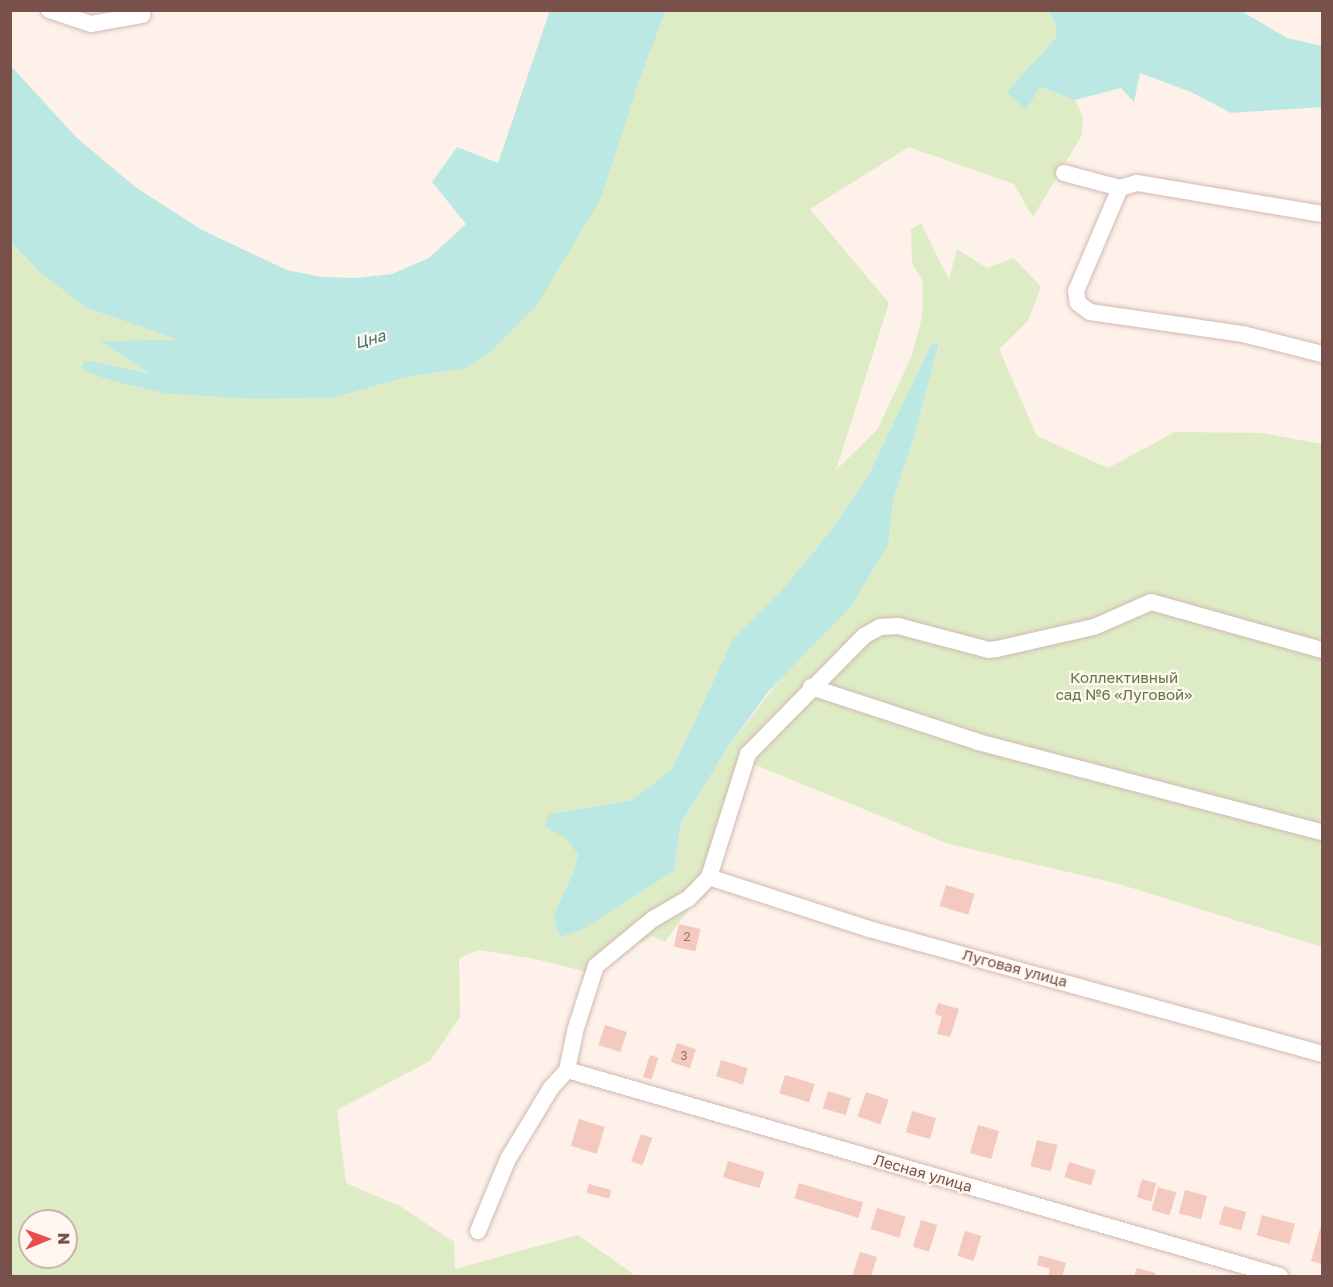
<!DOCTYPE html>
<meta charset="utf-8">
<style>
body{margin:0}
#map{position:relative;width:1333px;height:1287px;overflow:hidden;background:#fdf1e9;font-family:"Golos Text",sans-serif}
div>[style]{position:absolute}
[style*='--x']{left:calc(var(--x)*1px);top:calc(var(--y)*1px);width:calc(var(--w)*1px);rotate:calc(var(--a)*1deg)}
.green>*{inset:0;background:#deecc6}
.water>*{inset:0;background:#bce8e4}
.building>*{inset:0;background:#f3c9c0;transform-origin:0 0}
.roads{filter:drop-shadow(0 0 2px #d3b8b1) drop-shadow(0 0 2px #d3b8b1)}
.minor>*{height:16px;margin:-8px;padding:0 8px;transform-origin:8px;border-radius:8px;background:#fff}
span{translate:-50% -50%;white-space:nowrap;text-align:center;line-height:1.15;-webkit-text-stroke:4.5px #fff6f0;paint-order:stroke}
.number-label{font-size:12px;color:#986f68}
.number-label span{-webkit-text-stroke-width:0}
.park-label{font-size:15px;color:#5e7940}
.street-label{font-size:15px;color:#79514b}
.water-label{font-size:16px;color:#3b7773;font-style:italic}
.frame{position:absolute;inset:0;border:12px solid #79514b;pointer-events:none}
.north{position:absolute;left:18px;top:1209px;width:60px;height:60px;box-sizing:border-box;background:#fff6f0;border:2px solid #c9b4ae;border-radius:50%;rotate:89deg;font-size:16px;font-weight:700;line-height:24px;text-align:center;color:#79514b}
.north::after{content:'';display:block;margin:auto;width:21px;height:27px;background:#e94c4d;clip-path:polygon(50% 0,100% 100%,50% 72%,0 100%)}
</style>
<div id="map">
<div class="green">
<i style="clip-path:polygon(evenodd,977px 10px,1049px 11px,1056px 26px,1056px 38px,1006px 92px,1040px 87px,1075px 100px,1083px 117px,1082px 135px,1033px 217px,1014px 184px,909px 147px,810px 209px,889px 303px,836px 470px,877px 430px,911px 358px,922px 317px,923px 282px,912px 263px,911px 229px,921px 223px,949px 280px,957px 249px,987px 268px,1014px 258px,1041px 287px,1028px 321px,999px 349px,1037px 436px,1108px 468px,1175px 432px,1262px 433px,1322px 444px,1322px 947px,1119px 884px,949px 844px,753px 764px,720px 867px,706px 897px,693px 903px,665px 942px,652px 936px,637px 944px,604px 971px,595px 986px,587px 972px,535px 959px,479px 950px,459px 958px,460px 1017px,430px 1061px,337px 1110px,346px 1183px,400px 1206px,454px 1242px,455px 1269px,578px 1235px,636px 1276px,11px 1276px,10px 243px,41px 273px,86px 308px,183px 341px,101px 341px,151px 373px,91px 361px,169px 394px,255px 399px,332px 398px,408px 377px,467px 368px,640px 78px,666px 11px,977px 10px,939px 343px,916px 431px,894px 497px,889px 538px,728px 747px,681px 823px,674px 871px,640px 892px,554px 917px,572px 875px,578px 855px,549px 814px,632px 800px,672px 769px,733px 639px,781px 591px,828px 534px,853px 498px,868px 476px,931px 345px,939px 343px,977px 10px,30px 1221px,66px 1221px,66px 1257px,30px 1257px,30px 1221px)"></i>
</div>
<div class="water">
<i style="clip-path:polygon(550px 10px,666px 11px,640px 78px,601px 198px,536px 306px,492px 351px,467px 368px,408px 377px,332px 398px,255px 399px,169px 394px,117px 382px,86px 372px,81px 367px,84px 362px,91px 361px,149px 373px,100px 341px,180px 340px,86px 308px,41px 273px,11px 243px,11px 66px,75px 136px,135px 187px,202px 230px,287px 270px,321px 277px,356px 278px,392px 274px,429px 258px,466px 224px,432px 182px,457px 147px,498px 163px)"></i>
<i style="clip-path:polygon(1049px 11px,1241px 11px,1287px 38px,1322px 46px,1322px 107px,1231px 113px,1191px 92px,1140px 73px,1134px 102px,1121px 88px,1075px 100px,1040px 87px,1026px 110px,1006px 92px,1056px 38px,1056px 26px)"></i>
<i style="clip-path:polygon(939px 342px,916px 431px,894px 497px,888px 545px,851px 606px,768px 692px,728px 747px,681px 823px,674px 871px,583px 929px,560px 937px,553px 917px,572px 875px,578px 855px,565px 837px,545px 827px,549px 814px,632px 800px,672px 769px,733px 639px,781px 591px,828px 534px,853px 498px,868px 476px,931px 345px)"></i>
</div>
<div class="building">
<i style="left:946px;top:885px;width:30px;height:22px;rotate:17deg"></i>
<i style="left:679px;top:924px;width:22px;height:23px;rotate:13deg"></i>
<i style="clip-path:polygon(938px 1003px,959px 1009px,950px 1037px,937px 1034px,942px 1017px,935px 1014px)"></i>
<i style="left:605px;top:1025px;width:23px;height:21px;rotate:18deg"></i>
<i style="left:677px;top:1043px;width:20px;height:20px;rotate:18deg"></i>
<i style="left:650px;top:1055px;width:9px;height:23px;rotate:18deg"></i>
<i style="left:721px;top:1060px;width:28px;height:17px;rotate:17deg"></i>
<i style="left:785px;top:1075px;width:31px;height:19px;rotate:17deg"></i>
<i style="left:828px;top:1091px;width:24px;height:18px;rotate:17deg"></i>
<i style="left:866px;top:1092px;width:24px;height:26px;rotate:19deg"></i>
<i style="left:912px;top:1111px;width:25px;height:22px;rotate:16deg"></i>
<i style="left:579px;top:1119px;width:27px;height:28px;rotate:17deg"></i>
<i style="left:978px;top:1125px;width:22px;height:29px;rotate:16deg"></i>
<i style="left:641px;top:1134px;width:12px;height:29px;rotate:20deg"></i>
<i style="left:1037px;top:1140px;width:21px;height:27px;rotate:14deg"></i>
<i style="left:728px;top:1161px;width:38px;height:17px;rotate:17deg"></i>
<i style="left:1069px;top:1162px;width:28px;height:16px;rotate:17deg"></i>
<i style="left:1142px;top:1179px;width:15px;height:19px;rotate:16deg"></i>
<i style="left:799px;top:1183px;width:67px;height:16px;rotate:17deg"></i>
<i style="left:589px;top:1184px;width:23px;height:9px;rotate:15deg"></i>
<i style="left:1158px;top:1187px;width:19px;height:24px;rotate:16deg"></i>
<i style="left:1185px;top:1190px;width:23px;height:24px;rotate:15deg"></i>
<i style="left:1224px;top:1206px;width:23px;height:19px;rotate:15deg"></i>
<i style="left:877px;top:1208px;width:30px;height:22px;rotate:17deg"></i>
<i style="left:1262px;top:1215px;width:34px;height:21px;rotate:15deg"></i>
<i style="left:921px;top:1220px;width:17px;height:28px;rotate:17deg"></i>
<i style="clip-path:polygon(1322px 1222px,1322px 1264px,1311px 1261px)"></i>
<i style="left:965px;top:1231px;width:17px;height:26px;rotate:17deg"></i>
<i style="clip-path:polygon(860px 1252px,877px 1257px,871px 1276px,852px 1276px)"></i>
<i style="clip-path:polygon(1039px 1255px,1066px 1263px,1062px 1276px,1048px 1276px,1050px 1269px,1037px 1265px)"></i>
<i style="clip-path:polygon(1137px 1268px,1156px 1273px,1155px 1276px,1134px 1276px)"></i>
</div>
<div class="roads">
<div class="minor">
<i style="--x:49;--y:10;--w:44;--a:18.4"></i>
<i style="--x:91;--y:24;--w:52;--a:-10"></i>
<i style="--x:1064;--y:173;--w:58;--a:15"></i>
<i style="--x:1322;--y:214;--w:188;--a:-170.5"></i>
<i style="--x:1137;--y:183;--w:18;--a:164"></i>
<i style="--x:1120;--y:188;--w:112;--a:113.1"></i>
<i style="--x:1076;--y:291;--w:12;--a:81"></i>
<i style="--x:1078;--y:303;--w:15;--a:37"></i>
<i style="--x:1090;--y:312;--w:155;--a:8.2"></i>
<i style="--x:1243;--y:334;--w:81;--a:14.2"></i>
<i style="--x:811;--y:687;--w:176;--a:18.2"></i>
<i style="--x:978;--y:742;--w:356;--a:14.7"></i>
<i style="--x:709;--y:877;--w:168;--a:18"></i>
<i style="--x:869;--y:929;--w:470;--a:15.4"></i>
<i style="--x:567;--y:1070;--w:742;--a:16.12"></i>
<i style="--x:478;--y:1231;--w:78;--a:-67.4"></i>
<i style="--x:508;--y:1159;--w:83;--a:-58.8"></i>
<i style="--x:551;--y:1088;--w:24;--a:-48"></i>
<i style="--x:567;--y:1070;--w:40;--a:-78"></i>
<i style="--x:575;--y:1031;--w:68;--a:-72.1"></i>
<i style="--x:596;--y:966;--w:74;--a:-39.5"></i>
<i style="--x:653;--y:919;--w:42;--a:-30.3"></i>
<i style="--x:689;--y:898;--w:29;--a:-46"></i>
<i style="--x:709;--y:877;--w:129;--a:-72.4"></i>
<i style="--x:748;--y:754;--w:165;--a:-45.5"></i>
<i style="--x:864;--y:636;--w:18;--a:-29"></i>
<i style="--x:880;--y:627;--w:18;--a:-3"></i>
<i style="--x:898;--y:626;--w:94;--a:14.8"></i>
<i style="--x:989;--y:650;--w:8;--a:-7"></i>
<i style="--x:997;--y:649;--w:99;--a:-12.8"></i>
<i style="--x:1094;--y:627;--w:62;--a:-23.7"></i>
<i style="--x:1151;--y:602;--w:178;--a:15.7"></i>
</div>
</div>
<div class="number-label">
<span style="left:687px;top:937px">2</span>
<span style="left:684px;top:1056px">3</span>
</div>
<div class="park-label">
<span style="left:1124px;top:686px">Коллективный<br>сад №6 «Луговой»</span>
</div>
<div class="street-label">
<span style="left:1015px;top:968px;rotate:15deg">Луговая улица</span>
<span style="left:923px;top:1173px;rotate:16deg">Лесная улица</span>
</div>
<div class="water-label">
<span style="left:370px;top:339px;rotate:-16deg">Цна</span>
</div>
<div class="frame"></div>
<div class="north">N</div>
</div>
